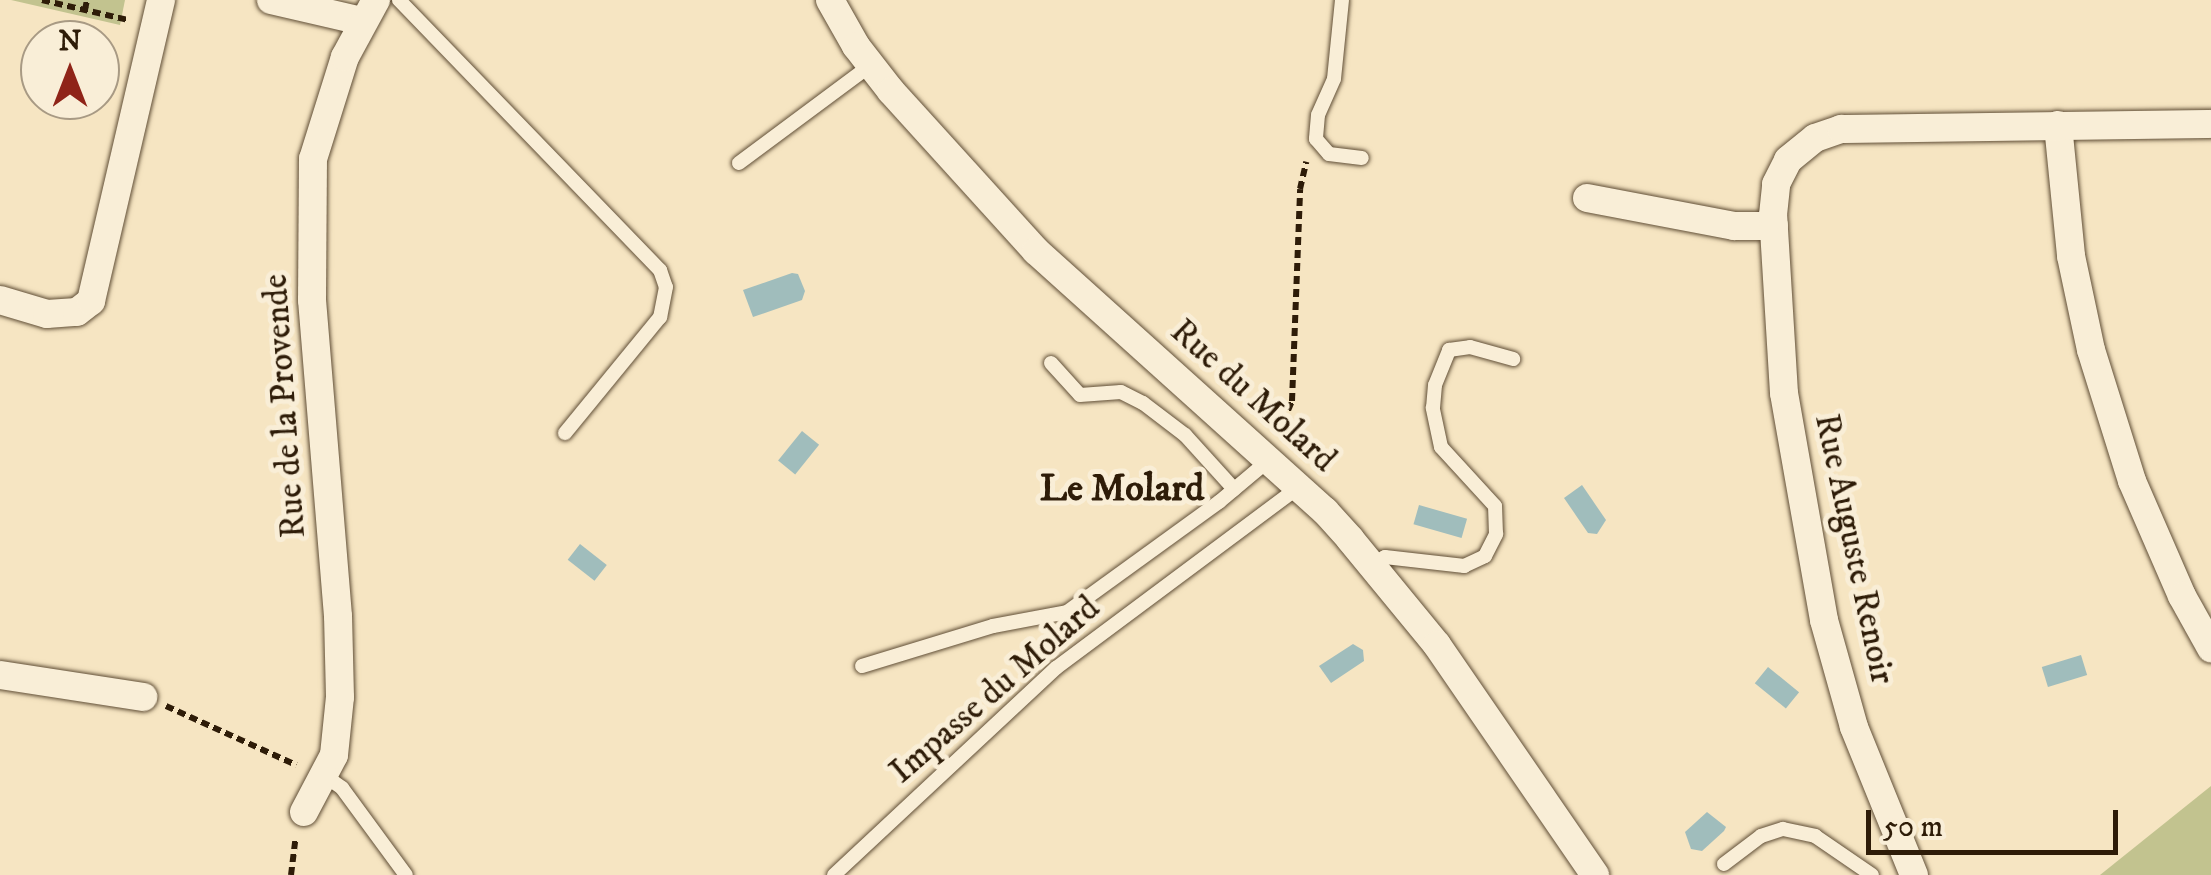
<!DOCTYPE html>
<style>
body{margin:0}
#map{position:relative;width:2211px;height:875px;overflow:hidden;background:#f6e5c2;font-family:"IM FELL DW Pica",serif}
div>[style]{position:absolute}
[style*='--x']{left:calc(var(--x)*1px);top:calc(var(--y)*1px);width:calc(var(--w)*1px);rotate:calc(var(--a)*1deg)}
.green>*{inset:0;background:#c2c38f}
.water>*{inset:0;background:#a0bdbc;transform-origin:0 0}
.path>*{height:6px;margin-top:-3px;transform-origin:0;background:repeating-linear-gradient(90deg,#2e1c08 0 8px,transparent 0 13px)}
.roads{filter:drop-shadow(0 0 2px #604e36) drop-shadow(0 0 2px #604e36)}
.lane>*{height:14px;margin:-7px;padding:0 7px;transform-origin:7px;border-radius:7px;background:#f9eed7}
.street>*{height:28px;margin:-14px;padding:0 14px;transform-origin:14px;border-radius:14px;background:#f9eed7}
span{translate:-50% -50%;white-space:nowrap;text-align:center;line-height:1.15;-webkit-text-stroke:10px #f9eed7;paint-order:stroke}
.street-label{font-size:35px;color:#2e1c08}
.neighbourhood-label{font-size:38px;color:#2e1c08;font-weight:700}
.north{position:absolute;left:20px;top:20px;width:100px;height:100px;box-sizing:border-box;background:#f9eed7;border:2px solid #a89a84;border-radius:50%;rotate:0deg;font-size:28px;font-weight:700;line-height:40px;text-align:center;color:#2e1c08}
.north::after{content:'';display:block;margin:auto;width:35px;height:45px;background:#8f2418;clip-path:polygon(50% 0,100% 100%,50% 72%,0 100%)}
.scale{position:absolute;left:1866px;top:810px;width:252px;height:45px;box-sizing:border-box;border:5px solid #2e1c08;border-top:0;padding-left:12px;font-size:30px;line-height:35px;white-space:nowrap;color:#2e1c08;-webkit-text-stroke:8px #f9eed7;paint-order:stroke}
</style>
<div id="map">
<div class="green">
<i style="clip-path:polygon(11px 0,125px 0,120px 25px)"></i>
<i style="clip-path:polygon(2211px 786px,2211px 875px,2100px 875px)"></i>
</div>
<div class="water">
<i style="clip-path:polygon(792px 273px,798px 274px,805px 291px,802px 300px,753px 317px,743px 290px)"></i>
<i style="left:802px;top:431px;width:22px;height:38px;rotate:39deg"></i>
<i style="clip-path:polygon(1582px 485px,1606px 520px,1597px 534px,1588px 533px,1564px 498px)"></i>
<i style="left:1419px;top:505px;width:50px;height:20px;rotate:16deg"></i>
<i style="left:580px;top:544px;width:34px;height:20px;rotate:38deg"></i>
<i style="clip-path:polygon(1353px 644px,1363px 650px,1364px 661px,1331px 683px,1319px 666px)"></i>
<i style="left:2081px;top:655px;width:21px;height:41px;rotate:73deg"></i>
<i style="left:1768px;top:667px;width:40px;height:21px;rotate:39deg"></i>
<i style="clip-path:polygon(1707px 812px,1726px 827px,1724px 831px,1702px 851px,1691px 849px,1685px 832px)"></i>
</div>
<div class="path">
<i style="--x:42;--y:0;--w:88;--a:13.1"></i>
<i style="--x:85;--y:10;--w:10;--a:-79"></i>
<i style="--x:1278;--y:434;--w:36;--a:-67"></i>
<i style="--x:1292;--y:401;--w:212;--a:-87.8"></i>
<i style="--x:1300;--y:189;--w:28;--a:-77"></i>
<i style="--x:166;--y:706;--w:143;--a:24.4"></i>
<i style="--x:291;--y:875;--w:38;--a:-83"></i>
</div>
<div class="roads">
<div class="lane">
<i style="--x:399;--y:0;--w:376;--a:46"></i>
<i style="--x:660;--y:270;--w:18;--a:71"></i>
<i style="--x:666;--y:287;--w:31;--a:101"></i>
<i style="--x:660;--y:317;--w:150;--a:129.3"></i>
<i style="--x:1342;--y:0;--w:79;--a:95.8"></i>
<i style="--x:1334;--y:79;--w:39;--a:114"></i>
<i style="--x:1318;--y:115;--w:24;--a:95"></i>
<i style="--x:1316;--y:139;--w:20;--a:49"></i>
<i style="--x:1329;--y:154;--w:33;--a:7"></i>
<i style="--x:739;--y:163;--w:164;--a:-36.6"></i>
<i style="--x:1051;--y:363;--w:43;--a:47.8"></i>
<i style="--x:1080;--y:395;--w:41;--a:-4.2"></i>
<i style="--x:1121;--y:392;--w:25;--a:27"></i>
<i style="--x:1143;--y:403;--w:53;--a:37.3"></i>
<i style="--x:1185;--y:435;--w:73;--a:47.8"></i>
<i style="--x:1371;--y:565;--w:16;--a:-30"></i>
<i style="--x:1385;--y:557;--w:80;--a:6.5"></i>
<i style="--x:1464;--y:566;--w:23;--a:-25"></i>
<i style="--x:1485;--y:556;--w:25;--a:-63"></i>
<i style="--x:1496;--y:534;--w:28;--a:-92"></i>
<i style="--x:1495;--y:506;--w:80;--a:-132.5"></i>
<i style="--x:1441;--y:447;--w:40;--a:-102"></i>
<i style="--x:1433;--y:408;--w:23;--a:-85"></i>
<i style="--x:1435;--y:385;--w:38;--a:-68"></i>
<i style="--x:1449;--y:350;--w:21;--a:-8"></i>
<i style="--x:1470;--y:347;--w:45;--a:15.6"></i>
<i style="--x:862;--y:666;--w:137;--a:-17"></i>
<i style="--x:993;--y:626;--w:75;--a:-10.7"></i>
<i style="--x:1067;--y:612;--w:188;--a:-35.9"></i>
<i style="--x:1219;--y:502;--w:65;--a:-40"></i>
<i style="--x:325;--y:776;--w:21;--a:35"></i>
<i style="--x:342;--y:788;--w:108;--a:53.7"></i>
<i style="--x:1724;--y:864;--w:46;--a:-37.1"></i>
<i style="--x:1761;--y:836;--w:23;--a:-18"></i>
<i style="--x:1783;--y:829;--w:33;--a:12"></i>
<i style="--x:1815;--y:836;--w:69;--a:34.4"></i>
<i style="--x:834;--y:875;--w:304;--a:-43"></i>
<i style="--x:1056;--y:668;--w:303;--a:-36.7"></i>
</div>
<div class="street">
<i style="--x:271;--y:0;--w:93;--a:13"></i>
<i style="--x:830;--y:0;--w:53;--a:60.5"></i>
<i style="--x:856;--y:46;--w:57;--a:52.1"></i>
<i style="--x:891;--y:91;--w:216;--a:47.8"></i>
<i style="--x:1036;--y:251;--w:389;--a:42"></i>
<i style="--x:1325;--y:511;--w:38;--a:48"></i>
<i style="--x:1350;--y:539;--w:137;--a:50.6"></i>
<i style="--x:1437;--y:645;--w:279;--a:55.5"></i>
<i style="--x:2058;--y:125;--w:132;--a:84.3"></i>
<i style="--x:2071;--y:256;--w:96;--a:78"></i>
<i style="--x:2091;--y:350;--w:137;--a:72.6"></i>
<i style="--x:2132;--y:481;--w:125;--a:66.5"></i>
<i style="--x:2182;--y:596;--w:60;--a:60.9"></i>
<i style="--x:1587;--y:198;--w:150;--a:10.8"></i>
<i style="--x:1734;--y:226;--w:40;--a:0"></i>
<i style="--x:0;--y:300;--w:49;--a:16.6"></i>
<i style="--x:47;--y:314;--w:30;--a:-4"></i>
<i style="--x:77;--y:312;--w:18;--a:-38"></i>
<i style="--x:91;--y:301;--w:309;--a:-76.9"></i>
<i style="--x:0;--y:675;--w:145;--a:8.7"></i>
<i style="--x:304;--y:812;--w:64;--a:-62.2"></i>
<i style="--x:334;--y:755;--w:58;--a:-84.1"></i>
<i style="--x:340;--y:697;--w:81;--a:-91.4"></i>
<i style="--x:338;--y:616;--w:317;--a:-94.7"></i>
<i style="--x:312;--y:300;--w:141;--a:-89.6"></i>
<i style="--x:313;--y:159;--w:107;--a:-72.6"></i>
<i style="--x:345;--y:57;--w:65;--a:-61.5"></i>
<i style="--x:1914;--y:875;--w:160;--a:-112.1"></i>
<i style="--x:1854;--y:727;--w:111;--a:-105.7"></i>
<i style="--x:1824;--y:620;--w:230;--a:-100"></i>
<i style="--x:1784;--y:393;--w:178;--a:-93.5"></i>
<i style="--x:1773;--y:215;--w:31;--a:-84"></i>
<i style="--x:1776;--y:184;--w:27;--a:-63"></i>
<i style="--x:1788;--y:160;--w:35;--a:-39"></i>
<i style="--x:1815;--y:138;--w:28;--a:-19"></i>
<i style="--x:1841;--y:129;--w:370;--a:-0.8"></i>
</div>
</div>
<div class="street-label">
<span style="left:1253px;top:396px;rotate:42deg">Rue du Molard</span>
<span style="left:285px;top:406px;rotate:-94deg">Rue de la Provende</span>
<span style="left:1854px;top:549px;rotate:78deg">Rue Auguste Renoir</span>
<span style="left:995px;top:690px;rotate:-41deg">Impasse du Molard</span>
</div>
<div class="neighbourhood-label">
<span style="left:1122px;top:490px">Le Molard</span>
</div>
<div class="north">N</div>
<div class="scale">50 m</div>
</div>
